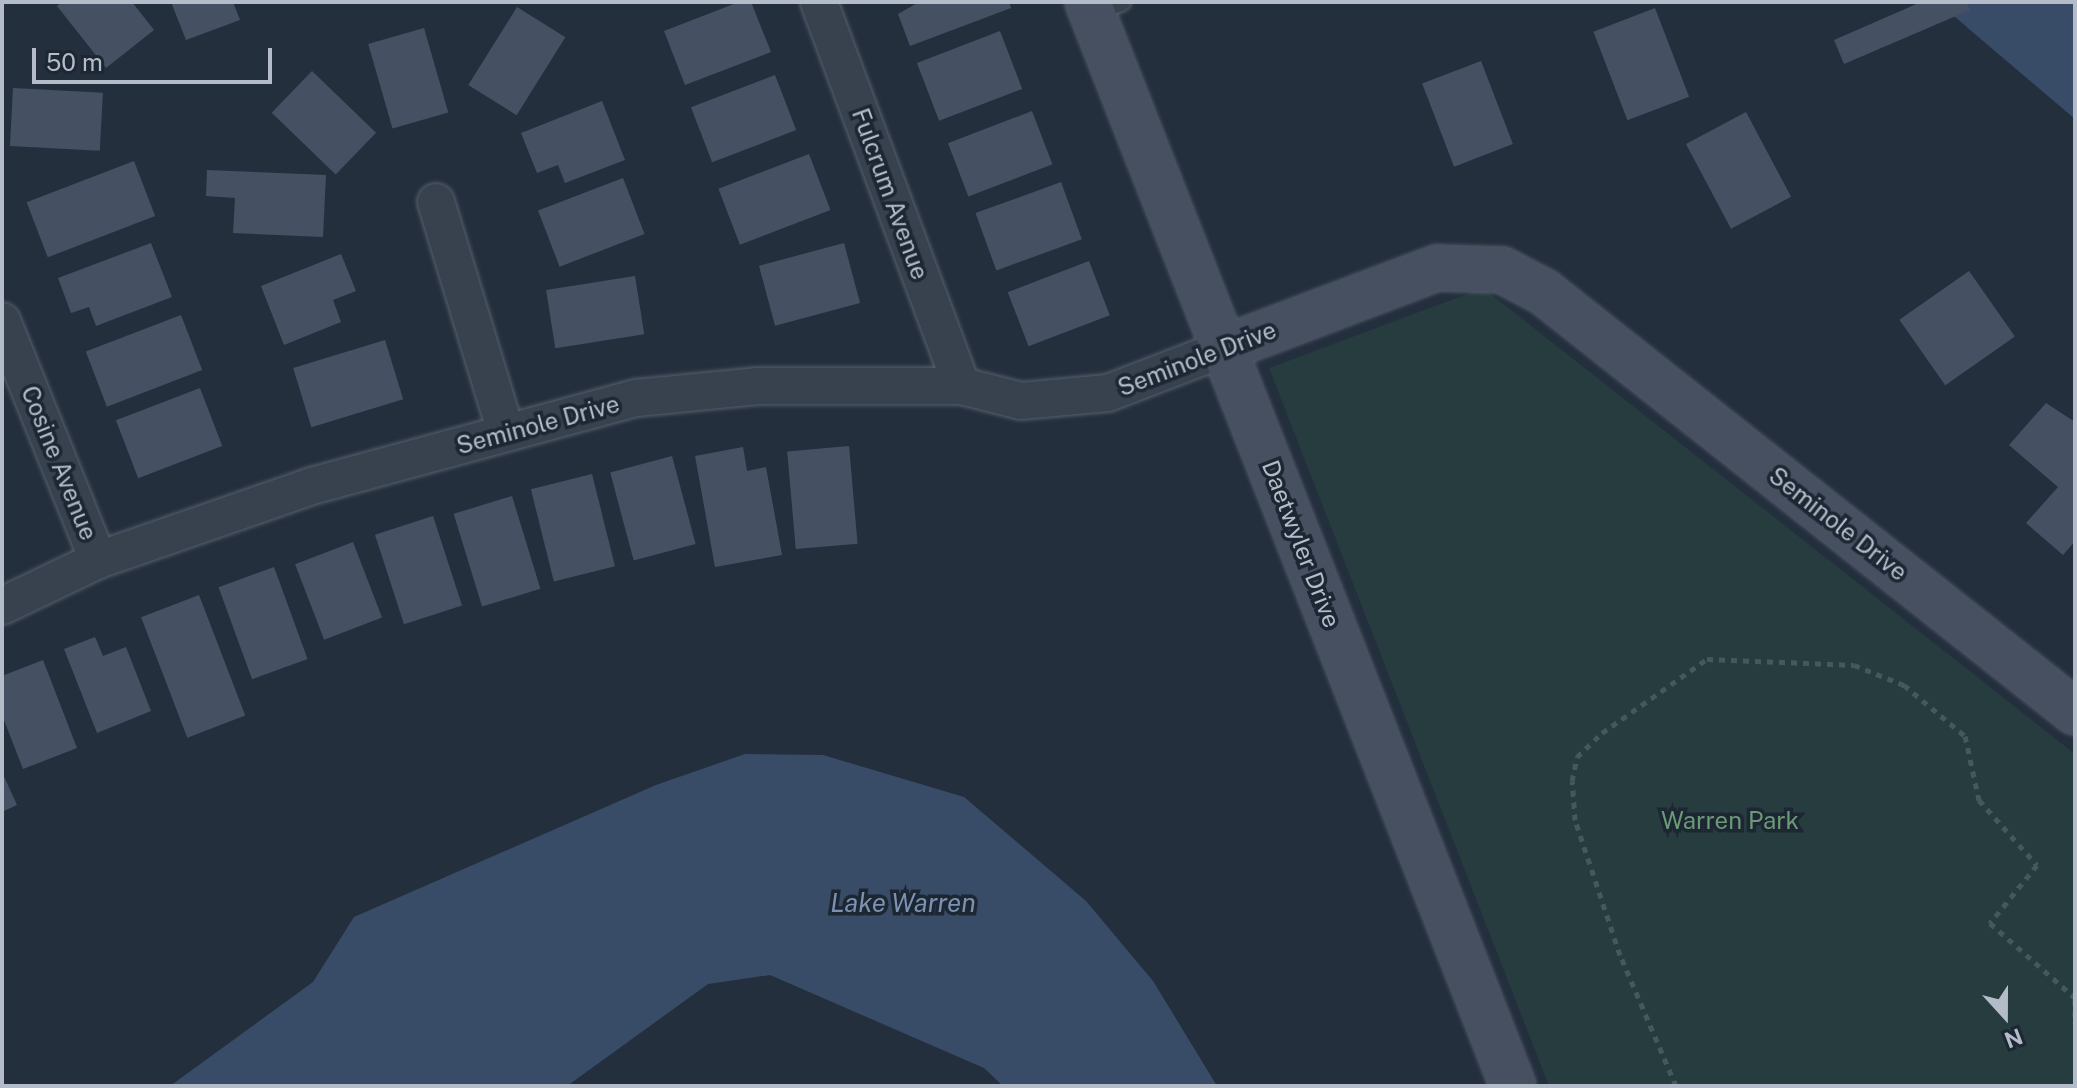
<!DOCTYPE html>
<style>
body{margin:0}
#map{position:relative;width:2077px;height:1088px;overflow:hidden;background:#242f3e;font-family:"Public Sans",sans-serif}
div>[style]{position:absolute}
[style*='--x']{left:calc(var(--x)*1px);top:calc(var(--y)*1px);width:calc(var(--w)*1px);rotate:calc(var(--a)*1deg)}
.green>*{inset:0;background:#263c3f}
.water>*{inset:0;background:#394c67}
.building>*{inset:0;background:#455162;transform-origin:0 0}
.path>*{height:5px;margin-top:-2.5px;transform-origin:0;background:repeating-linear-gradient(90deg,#44595c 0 6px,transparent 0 12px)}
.roads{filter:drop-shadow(0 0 2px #565f6c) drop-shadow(0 0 2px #565f6c)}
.lane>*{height:18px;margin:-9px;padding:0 9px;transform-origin:9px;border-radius:9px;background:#38414e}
.street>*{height:36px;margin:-18px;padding:0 18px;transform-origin:18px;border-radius:18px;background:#38414e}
.secondary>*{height:44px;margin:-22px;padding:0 22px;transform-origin:22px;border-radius:22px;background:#465061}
span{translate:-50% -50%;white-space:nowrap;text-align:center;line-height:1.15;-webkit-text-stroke:7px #1d2633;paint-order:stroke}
.street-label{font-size:24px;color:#b4bcc9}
.park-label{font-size:24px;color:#6b9a76}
.water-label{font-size:26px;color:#7c92b1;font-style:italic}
.frame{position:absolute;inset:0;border:4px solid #b4bcc9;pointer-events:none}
.north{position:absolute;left:1965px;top:976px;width:80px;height:80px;-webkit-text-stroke:6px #1d2633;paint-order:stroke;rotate:159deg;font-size:22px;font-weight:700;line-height:32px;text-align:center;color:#b4bcc9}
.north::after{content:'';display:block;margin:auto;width:28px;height:36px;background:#b4bcc9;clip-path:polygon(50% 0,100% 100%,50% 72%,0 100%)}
.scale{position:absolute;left:32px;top:48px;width:240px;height:36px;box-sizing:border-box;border:4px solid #b4bcc9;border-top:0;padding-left:10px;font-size:24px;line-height:28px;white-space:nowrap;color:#b4bcc9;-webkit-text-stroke:6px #1d2633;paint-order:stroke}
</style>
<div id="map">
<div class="green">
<i style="clip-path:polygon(1483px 288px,2075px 754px,2075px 1086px,1549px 1086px,1269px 368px)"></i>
</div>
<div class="water">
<i style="clip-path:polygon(1938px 2px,2075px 2px,2075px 119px,1969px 29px)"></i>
<i style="clip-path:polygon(745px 754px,823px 755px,964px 797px,1086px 901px,1153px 981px,1217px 1086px,1003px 1086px,984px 1068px,770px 975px,708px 984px,567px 1086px,170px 1086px,313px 982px,354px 917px,656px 785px)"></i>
</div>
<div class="building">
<i style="clip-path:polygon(62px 2px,132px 2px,154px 30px,106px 68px,57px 6px)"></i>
<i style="clip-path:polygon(171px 2px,233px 2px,240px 20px,186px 40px)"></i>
<i style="clip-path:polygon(739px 2px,751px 2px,771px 52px,685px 85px,664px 31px)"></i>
<i style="clip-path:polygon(919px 2px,1009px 2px,1011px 8px,910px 46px,898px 14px)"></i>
<i style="clip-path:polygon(1921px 2px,1966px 2px,1970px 10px,1844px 64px,1834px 40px)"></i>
<i style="left:517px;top:7px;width:57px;height:92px;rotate:32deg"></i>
<i style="left:1655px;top:8px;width:95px;height:66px;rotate:69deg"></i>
<i style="left:424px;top:28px;width:88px;height:58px;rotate:74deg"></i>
<i style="left:1000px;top:31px;width:62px;height:89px;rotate:69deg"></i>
<i style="left:1481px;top:61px;width:89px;height:63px;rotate:69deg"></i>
<i style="left:312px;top:71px;width:89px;height:58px;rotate:44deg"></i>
<i style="left:775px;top:75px;width:59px;height:90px;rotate:69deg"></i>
<i style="left:13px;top:88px;width:90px;height:58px;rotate:3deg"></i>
<i style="clip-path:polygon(602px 101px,625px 160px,565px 183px,558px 165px,537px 173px,521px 133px)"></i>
<i style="left:1032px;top:111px;width:57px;height:90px;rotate:69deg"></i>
<i style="left:1746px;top:112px;width:96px;height:68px;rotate:62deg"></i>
<i style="left:809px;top:154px;width:60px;height:97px;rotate:69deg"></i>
<i style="left:134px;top:161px;width:59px;height:115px;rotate:69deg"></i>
<i style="clip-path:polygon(207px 170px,326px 175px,323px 237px,233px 233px,235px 198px,206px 196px)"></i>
<i style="left:623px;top:178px;width:60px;height:91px;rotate:69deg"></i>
<i style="left:1061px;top:182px;width:61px;height:91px;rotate:70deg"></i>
<i style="clip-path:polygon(151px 243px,172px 297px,96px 326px,89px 307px,71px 313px,58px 278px)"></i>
<i style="left:844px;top:243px;width:62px;height:88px;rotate:75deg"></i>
<i style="clip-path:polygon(341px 254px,356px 291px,333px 300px,341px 322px,284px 345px,261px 286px)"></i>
<i style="left:1089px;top:261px;width:58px;height:87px;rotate:69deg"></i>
<i style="left:1969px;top:271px;width:80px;height:85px;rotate:55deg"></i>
<i style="left:635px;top:276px;width:59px;height:90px;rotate:81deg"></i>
<i style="left:181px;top:315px;width:59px;height:102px;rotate:69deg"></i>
<i style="left:385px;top:340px;width:62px;height:96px;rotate:73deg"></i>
<i style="left:200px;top:388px;width:62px;height:90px;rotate:69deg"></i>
<i style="clip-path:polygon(2046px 403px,2075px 422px,2075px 541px,2063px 555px,2026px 523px,2058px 487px,2009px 445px)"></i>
<i style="left:849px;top:446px;width:98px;height:62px;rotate:85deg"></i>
<i style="clip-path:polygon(743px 447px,747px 471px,766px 467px,782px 555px,715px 567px,695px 456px)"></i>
<i style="left:672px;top:456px;width:91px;height:64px;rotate:75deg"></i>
<i style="left:592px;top:474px;width:95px;height:63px;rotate:76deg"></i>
<i style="left:512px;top:496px;width:97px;height:61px;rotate:73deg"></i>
<i style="left:433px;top:516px;width:94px;height:61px;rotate:72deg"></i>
<i style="left:353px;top:542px;width:81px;height:62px;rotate:69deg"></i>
<i style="left:274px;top:567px;width:98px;height:59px;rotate:70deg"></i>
<i style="left:199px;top:595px;width:129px;height:62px;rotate:69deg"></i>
<i style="clip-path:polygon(95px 637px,103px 656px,126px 647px,151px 711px,97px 733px,64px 649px)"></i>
<i style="clip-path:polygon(43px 660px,77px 748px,23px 769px,2px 715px,2px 676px)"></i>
<i style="clip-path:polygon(2px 772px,17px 805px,2px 812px)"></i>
</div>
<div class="path">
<i style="--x:2075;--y:999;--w:24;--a:90"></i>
<i style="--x:1676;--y:1086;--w:142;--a:-113.1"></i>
<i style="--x:1620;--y:955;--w:142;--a:-108.4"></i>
<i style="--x:1575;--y:820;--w:39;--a:-94"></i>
<i style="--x:1572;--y:781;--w:25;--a:-78"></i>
<i style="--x:1577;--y:757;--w:35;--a:-44"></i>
<i style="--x:1602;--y:733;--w:128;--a:-35.2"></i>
<i style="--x:1707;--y:659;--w:147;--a:2.3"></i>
<i style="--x:1854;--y:665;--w:54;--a:21.8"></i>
<i style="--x:1904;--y:685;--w:80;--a:39.9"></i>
<i style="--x:1965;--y:736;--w:66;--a:77.7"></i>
<i style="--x:1979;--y:800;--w:87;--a:48.3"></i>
<i style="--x:2037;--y:865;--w:75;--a:129"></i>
<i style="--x:1990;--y:923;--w:113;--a:41.4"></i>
</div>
<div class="roads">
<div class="lane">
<i style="--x:1092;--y:12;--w:31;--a:-19"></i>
</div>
<div class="street">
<i style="--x:819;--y:2;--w:410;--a:69.6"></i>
<i style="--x:436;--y:202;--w:241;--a:73.1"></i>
<i style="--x:2;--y:321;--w:258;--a:68.1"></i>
<i style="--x:2;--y:606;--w:106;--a:-25.6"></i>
<i style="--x:98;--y:560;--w:226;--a:-19.1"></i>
<i style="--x:312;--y:486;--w:336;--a:-15.2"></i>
<i style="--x:636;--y:398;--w:123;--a:-5.6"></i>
<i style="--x:758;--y:386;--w:204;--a:0"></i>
<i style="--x:962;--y:386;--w:61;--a:14.3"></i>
<i style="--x:1021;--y:401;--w:87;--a:-5.3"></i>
<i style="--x:1108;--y:393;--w:125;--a:-21"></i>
</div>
<div class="secondary">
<i style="--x:1088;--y:2;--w:1164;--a:68.59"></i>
<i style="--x:1225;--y:348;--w:227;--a:-20.7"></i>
<i style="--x:1437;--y:268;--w:65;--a:1.8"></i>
<i style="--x:1502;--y:270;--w:47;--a:27.6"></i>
<i style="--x:1544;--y:292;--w:677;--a:38.34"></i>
</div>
</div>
<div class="street-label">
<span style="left:890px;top:194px;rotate:70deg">Fulcrum Avenue</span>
<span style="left:1197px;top:359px;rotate:-21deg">Seminole Drive</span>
<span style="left:538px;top:425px;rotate:-15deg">Seminole Drive</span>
<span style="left:59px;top:463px;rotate:68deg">Cosine Avenue</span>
<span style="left:1838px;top:524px;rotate:38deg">Seminole Drive</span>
<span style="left:1301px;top:544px;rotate:69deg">Daetwyler Drive</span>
</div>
<div class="park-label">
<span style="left:1730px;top:821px">Warren Park</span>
</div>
<div class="water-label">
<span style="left:903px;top:903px">Lake Warren</span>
</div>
<div class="frame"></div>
<div class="north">N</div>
<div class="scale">50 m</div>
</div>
